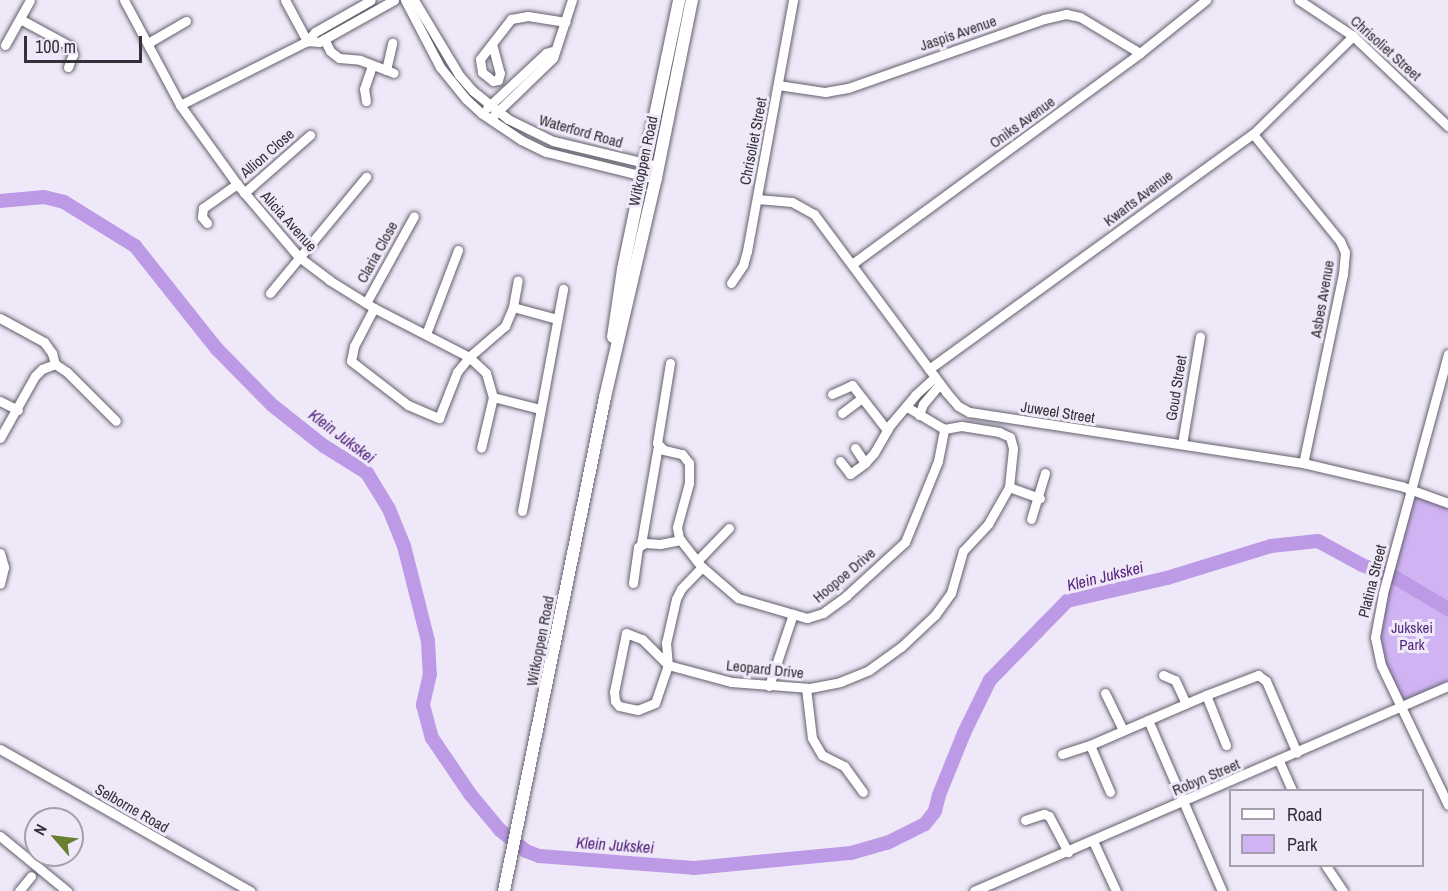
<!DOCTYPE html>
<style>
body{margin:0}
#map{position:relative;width:1448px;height:891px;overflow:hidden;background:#efe8f8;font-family:"Archivo Narrow",sans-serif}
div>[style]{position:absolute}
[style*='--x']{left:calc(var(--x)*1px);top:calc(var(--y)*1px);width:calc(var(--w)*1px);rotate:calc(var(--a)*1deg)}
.green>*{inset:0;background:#cfb3f3}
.river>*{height:14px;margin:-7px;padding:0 7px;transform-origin:7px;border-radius:7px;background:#bc9ae6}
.roads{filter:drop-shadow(0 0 2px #645f6c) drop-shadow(0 0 2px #645f6c)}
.minor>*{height:9px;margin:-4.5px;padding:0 4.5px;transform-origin:4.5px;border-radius:4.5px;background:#fff}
.secondary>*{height:12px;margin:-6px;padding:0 6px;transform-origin:6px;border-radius:6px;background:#fff}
span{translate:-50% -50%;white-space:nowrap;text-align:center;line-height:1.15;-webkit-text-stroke:6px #efe8f8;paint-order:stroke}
.street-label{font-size:15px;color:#333137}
.park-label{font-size:15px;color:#562880}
.water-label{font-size:16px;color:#53247c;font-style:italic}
.legend{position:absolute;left:1229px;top:789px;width:195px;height:78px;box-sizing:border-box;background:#efe8f8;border:2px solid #a49fab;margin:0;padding:8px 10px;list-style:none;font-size:18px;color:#333137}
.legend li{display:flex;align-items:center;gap:12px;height:30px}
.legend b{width:30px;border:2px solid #a49fab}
.north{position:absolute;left:24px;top:807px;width:60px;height:60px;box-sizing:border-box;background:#efe8f8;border:2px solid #a49fab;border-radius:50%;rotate:298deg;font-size:16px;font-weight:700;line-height:24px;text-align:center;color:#333137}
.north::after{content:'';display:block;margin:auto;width:21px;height:27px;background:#677f31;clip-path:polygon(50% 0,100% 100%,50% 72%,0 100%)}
.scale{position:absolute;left:24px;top:36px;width:118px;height:27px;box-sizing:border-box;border:3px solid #333137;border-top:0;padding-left:8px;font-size:18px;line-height:21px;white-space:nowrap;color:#333137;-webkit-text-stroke:4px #efe8f8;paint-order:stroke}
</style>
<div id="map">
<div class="green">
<i style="clip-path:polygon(1412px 488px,1448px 499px,1448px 684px,1400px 704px,1374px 637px)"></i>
</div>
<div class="river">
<i style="--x:0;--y:201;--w:44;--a:-5.2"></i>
<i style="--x:44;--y:197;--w:21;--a:14"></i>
<i style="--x:64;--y:202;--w:84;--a:31.8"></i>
<i style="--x:135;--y:246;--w:132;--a:51.5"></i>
<i style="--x:217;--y:349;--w:78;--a:45.5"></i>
<i style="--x:272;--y:405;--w:66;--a:38.3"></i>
<i style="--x:324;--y:446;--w:51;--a:32.1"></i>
<i style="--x:367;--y:473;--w:42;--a:58.6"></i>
<i style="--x:389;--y:509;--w:40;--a:68"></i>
<i style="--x:404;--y:546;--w:98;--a:75.8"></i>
<i style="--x:428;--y:641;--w:33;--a:87"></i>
<i style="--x:430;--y:674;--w:32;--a:103"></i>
<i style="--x:423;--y:705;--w:34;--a:75"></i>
<i style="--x:432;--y:738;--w:68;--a:55.8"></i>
<i style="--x:470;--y:794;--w:47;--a:50.2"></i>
<i style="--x:500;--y:830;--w:33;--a:39"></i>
<i style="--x:526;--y:851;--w:14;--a:21"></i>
<i style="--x:539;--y:856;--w:155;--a:4.4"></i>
<i style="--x:694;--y:868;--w:158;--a:-5.5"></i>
<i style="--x:851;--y:853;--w:37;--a:-16"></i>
<i style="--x:887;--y:843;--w:42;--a:-26.6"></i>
<i style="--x:925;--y:824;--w:16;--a:-52"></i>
<i style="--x:935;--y:811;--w:16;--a:-76"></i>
<i style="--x:939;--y:795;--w:67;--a:-68"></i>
<i style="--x:964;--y:733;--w:59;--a:-63.9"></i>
<i style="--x:990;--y:680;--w:110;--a:-45.7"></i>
<i style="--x:1067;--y:601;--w:103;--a:-13"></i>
<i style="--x:1167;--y:578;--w:109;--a:-17.1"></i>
<i style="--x:1271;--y:546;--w:47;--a:-6.1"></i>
<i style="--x:1318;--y:541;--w:50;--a:28.6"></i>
<i style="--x:1362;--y:565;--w:36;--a:21"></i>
<i style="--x:1396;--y:578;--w:61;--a:30.8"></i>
</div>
<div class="roads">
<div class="minor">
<i style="--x:124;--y:0;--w:119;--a:61.9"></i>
<i style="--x:180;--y:105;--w:97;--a:54.2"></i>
<i style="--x:237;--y:184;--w:96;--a:49.7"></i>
<i style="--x:299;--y:257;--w:38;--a:37"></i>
<i style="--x:329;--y:280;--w:53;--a:31.9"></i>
<i style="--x:374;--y:308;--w:107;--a:27.3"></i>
<i style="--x:469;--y:357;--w:23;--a:43"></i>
<i style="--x:486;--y:373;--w:25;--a:74"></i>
<i style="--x:493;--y:397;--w:52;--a:103.2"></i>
<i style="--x:285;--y:0;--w:47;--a:61.8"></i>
<i style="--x:405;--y:0;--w:76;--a:62.4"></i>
<i style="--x:440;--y:67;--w:41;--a:50.9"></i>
<i style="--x:466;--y:99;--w:21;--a:43"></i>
<i style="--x:481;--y:113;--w:48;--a:34"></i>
<i style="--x:521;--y:140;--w:28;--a:26"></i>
<i style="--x:546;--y:152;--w:105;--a:13.8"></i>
<i style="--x:414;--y:0;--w:87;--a:59"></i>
<i style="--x:459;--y:75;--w:21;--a:49"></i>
<i style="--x:473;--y:91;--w:45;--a:38.7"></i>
<i style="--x:508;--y:119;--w:50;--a:26.1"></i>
<i style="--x:553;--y:141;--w:108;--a:13.4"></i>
<i style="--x:1299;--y:0;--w:65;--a:33.7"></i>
<i style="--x:1353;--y:36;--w:131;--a:43.5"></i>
<i style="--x:20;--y:19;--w:57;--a:28.4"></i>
<i style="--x:70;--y:46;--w:9;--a:69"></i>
<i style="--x:73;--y:54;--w:14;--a:111"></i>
<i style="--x:324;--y:39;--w:13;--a:63"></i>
<i style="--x:330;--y:51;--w:11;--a:38"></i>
<i style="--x:339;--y:58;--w:21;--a:5"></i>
<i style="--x:360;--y:60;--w:36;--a:21"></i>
<i style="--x:307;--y:41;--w:12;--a:5"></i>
<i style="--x:319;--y:42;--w:86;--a:-29.2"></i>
<i style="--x:148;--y:43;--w:44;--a:-30.1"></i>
<i style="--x:492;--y:44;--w:30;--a:75"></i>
<i style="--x:500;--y:73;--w:7;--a:106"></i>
<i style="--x:498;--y:80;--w:5;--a:169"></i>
<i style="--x:493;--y:81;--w:14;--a:-141"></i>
<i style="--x:482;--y:72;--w:13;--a:-99"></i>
<i style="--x:480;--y:59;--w:51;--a:-52.2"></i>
<i style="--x:511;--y:19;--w:17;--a:-10"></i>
<i style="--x:528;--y:16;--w:38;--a:9"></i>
<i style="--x:5;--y:45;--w:51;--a:-60.9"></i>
<i style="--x:386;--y:70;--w:28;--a:-77"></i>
<i style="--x:778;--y:85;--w:48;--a:8.5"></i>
<i style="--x:825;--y:92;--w:23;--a:-10"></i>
<i style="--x:848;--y:88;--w:208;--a:-19.4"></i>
<i style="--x:1044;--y:19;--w:23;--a:-13"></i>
<i style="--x:1066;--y:14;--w:14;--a:12"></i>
<i style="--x:1080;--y:17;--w:70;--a:31"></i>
<i style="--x:366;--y:101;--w:12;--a:-99"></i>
<i style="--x:364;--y:89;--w:24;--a:-71"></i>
<i style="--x:180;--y:105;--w:142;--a:-26.7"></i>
<i style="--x:307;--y:41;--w:12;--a:-48"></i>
<i style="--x:315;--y:32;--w:64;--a:-29.7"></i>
<i style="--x:487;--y:108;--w:81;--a:-43"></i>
<i style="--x:546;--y:53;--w:9;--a:-18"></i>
<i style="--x:493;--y:116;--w:83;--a:-44"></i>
<i style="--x:553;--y:58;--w:61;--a:-71.9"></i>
<i style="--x:1253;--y:134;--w:138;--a:50.9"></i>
<i style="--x:1340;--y:241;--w:12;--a:66"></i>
<i style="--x:1345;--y:252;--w:22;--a:95"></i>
<i style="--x:1343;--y:274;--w:193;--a:101.9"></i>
<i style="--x:244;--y:193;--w:88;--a:-41.3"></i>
<i style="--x:757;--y:199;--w:35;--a:5"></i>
<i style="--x:792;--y:202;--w:25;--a:29"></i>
<i style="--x:814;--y:214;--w:222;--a:53.4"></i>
<i style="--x:946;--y:392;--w:18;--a:49"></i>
<i style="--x:958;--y:406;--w:13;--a:29"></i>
<i style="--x:969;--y:412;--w:338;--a:8.7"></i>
<i style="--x:1303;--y:463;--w:101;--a:13.2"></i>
<i style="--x:1401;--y:486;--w:50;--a:19.9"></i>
<i style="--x:207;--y:223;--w:8;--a:-130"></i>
<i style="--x:202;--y:217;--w:9;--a:-84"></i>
<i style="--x:203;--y:208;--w:42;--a:-35.2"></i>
<i style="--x:852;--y:264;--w:357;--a:-36.2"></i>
<i style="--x:1140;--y:53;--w:85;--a:-38.8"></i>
<i style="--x:731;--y:283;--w:22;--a:-56"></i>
<i style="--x:743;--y:265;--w:15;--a:-74"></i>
<i style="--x:747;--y:251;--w:255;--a:-79.6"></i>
<i style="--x:270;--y:293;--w:151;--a:-50.4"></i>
<i style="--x:366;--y:303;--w:99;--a:-61.1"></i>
<i style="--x:513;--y:307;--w:46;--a:15.3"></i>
<i style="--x:374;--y:308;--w:43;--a:117.8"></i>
<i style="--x:354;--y:346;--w:15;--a:101"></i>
<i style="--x:351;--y:361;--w:72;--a:37.7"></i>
<i style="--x:408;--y:405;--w:34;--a:23"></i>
<i style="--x:439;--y:418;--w:49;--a:-68.6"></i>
<i style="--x:457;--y:372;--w:19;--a:-51"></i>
<i style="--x:469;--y:357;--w:48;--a:-40.7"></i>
<i style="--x:505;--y:326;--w:21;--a:-67"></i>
<i style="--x:513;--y:307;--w:27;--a:-80"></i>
<i style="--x:0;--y:318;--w:50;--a:28.6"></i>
<i style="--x:44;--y:342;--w:14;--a:54"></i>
<i style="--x:52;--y:353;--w:11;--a:75"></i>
<i style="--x:426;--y:334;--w:90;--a:-69.1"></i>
<i style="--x:1448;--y:354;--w:249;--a:105.2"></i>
<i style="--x:1383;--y:594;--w:44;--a:100.5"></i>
<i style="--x:1375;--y:637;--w:29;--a:78"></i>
<i style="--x:1381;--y:665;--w:155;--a:64.4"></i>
<i style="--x:670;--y:363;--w:81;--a:99.2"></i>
<i style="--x:657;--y:443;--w:10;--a:45"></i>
<i style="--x:664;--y:450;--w:18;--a:13"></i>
<i style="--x:682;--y:454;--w:11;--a:52"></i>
<i style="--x:689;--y:463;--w:20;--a:90"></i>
<i style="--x:689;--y:483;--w:46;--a:105.3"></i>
<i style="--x:677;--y:527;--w:11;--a:80"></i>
<i style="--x:679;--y:538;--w:37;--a:52"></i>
<i style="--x:702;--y:567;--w:48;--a:40.7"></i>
<i style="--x:738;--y:598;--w:72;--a:16.2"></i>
<i style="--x:807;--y:618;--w:17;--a:-17"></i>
<i style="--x:823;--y:613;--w:29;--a:-36"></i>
<i style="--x:846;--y:596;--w:80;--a:-42.5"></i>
<i style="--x:905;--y:542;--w:87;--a:-67.8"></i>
<i style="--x:938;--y:461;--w:33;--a:-79"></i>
<i style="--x:929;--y:369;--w:400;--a:-36"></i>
<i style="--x:1253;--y:134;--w:140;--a:-44.4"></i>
<i style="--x:832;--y:394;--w:22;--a:-24"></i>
<i style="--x:852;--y:385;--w:57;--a:52.1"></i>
<i style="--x:493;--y:397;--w:49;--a:14.3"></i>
<i style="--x:0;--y:401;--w:20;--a:27"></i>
<i style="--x:907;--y:407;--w:43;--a:30.7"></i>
<i style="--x:842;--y:413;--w:25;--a:-37"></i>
<i style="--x:919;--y:415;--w:12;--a:-70"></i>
<i style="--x:923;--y:404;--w:26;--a:-50"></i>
<i style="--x:0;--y:438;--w:71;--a:-60.6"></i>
<i style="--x:35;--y:376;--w:10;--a:-45"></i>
<i style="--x:42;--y:369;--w:14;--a:-21"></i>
<i style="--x:55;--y:364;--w:14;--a:34"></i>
<i style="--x:67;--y:372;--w:69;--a:45"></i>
<i style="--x:1182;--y:444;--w:109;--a:-80.5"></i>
<i style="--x:855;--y:448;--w:18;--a:56"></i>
<i style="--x:840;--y:461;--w:16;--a:52"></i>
<i style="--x:850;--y:474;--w:19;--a:-36"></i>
<i style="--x:865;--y:463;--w:13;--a:-48"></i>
<i style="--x:874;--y:453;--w:34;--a:-60"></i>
<i style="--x:891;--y:424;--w:38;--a:-50"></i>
<i style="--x:915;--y:395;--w:27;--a:-42"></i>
<i style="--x:1009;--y:487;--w:33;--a:20"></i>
<i style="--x:522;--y:511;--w:226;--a:-79.5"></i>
<i style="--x:1031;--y:519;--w:48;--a:-73.1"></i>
<i style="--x:641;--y:544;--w:99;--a:-80.2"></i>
<i style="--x:0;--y:553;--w:15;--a:74"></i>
<i style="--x:4;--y:567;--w:17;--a:103"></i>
<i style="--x:697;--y:561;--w:46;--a:-45.9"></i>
<i style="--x:702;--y:567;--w:30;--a:134"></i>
<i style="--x:681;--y:589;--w:11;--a:117"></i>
<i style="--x:676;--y:599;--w:45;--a:102.8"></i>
<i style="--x:666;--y:643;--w:22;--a:85"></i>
<i style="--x:668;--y:665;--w:40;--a:108.9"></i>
<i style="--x:655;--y:703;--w:18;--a:158"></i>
<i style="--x:638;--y:710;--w:19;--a:-168"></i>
<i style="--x:619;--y:706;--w:6;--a:-129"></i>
<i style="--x:615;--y:701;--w:9;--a:-96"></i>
<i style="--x:614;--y:692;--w:60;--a:-78.5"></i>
<i style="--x:626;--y:633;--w:17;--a:21"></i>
<i style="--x:642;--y:639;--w:37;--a:45"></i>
<i style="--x:668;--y:665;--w:65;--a:15.1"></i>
<i style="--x:731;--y:682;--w:79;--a:4.3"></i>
<i style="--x:810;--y:688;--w:31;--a:-11"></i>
<i style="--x:840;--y:682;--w:31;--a:-22"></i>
<i style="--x:869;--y:670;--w:39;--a:-36"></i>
<i style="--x:901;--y:647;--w:47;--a:-43.3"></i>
<i style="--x:935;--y:615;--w:27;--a:-54"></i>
<i style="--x:951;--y:593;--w:44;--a:-74.1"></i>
<i style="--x:963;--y:551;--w:37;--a:-47"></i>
<i style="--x:988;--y:524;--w:43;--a:-60.4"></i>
<i style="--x:1009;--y:487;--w:39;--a:-84"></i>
<i style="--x:1013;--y:448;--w:11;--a:-105"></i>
<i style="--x:1010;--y:437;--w:12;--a:-156"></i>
<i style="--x:999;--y:432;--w:38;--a:-171"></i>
<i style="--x:961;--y:426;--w:17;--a:170"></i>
<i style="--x:633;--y:583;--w:36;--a:-82"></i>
<i style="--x:638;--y:547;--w:8;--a:-30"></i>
<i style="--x:645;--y:543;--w:15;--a:4"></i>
<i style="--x:660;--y:544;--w:21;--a:-11"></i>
<i style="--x:1163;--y:675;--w:13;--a:23"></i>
<i style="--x:1175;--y:680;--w:26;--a:65"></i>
<i style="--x:769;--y:686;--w:76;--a:-71.6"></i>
<i style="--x:806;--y:688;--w:50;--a:83.2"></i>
<i style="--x:812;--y:738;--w:20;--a:60"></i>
<i style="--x:822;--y:755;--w:25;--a:27"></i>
<i style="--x:844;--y:766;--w:32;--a:54"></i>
<i style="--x:1105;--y:693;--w:41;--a:64.1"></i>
<i style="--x:1206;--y:695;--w:54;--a:68.2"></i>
<i style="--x:1148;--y:720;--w:186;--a:66.6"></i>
<i style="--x:1090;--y:745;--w:51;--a:66.9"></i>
<i style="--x:0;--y:749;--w:288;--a:29.6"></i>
<i style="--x:1062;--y:754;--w:29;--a:-18"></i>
<i style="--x:1090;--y:745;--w:126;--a:-23.3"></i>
<i style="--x:1206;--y:695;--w:56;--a:-21"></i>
<i style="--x:1258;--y:675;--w:10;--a:37"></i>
<i style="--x:1266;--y:681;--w:78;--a:66.7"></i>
<i style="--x:1279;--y:761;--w:32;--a:66"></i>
<i style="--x:1025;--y:820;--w:20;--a:-18"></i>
<i style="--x:1044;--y:814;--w:5;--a:22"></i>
<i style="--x:1049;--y:816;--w:41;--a:62.2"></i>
<i style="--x:0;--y:836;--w:87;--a:39.4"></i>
<i style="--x:1093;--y:841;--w:55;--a:65.3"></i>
<i style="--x:1326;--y:866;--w:30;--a:56"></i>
<i style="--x:19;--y:891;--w:19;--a:-51"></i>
<i style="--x:974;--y:891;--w:516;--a:-23.39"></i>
</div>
<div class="secondary">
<i style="--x:613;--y:337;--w:69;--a:-81.6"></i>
<i style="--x:623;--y:269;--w:275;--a:-78.2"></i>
<i style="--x:504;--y:891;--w:504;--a:-78.44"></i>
<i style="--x:605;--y:397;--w:225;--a:-76.9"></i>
<i style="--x:656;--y:178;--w:182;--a:-78.6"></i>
</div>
</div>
<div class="street-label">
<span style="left:958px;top:33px;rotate:-19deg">Jaspis Avenue</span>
<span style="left:1386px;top:48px;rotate:42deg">Chrisoliet Street</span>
<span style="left:1022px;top:122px;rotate:-36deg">Oniks Avenue</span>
<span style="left:581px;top:131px;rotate:16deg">Waterford Road</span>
<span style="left:753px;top:141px;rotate:-79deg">Chrisoliet Street</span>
<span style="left:267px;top:153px;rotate:-41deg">Allion Close</span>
<span style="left:643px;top:161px;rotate:-78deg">Witkoppen Road</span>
<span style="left:1138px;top:198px;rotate:-37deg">Kwarts Avenue</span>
<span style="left:289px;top:221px;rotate:48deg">Alicia Avenue</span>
<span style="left:377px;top:252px;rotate:-61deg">Claria Close</span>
<span style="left:1322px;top:299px;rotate:-80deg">Asbes Avenue</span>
<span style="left:1176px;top:388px;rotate:-81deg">Goud Street</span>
<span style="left:1058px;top:412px;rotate:9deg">Juweel Street</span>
<span style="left:844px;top:575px;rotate:-40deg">Hoopoe Drive</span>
<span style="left:1372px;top:581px;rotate:-76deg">Platina Street</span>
<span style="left:540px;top:641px;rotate:-79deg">Witkoppen Road</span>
<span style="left:765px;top:669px;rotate:6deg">Leopard Drive</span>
<span style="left:1206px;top:777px;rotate:-23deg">Robyn Street</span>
<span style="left:132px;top:808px;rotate:30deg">Selborne Road</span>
</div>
<div class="park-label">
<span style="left:1412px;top:636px">Jukskei<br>Park</span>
</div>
<div class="water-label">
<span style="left:342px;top:436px;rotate:37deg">Klein Jukskei</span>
<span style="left:1105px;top:576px;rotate:-14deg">Klein Jukskei</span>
<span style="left:615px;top:845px;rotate:4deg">Klein Jukskei</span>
</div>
<ul class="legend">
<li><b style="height:8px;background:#fff"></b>Road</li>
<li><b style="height:16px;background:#cfb3f3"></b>Park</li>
</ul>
<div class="north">N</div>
<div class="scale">100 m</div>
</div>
